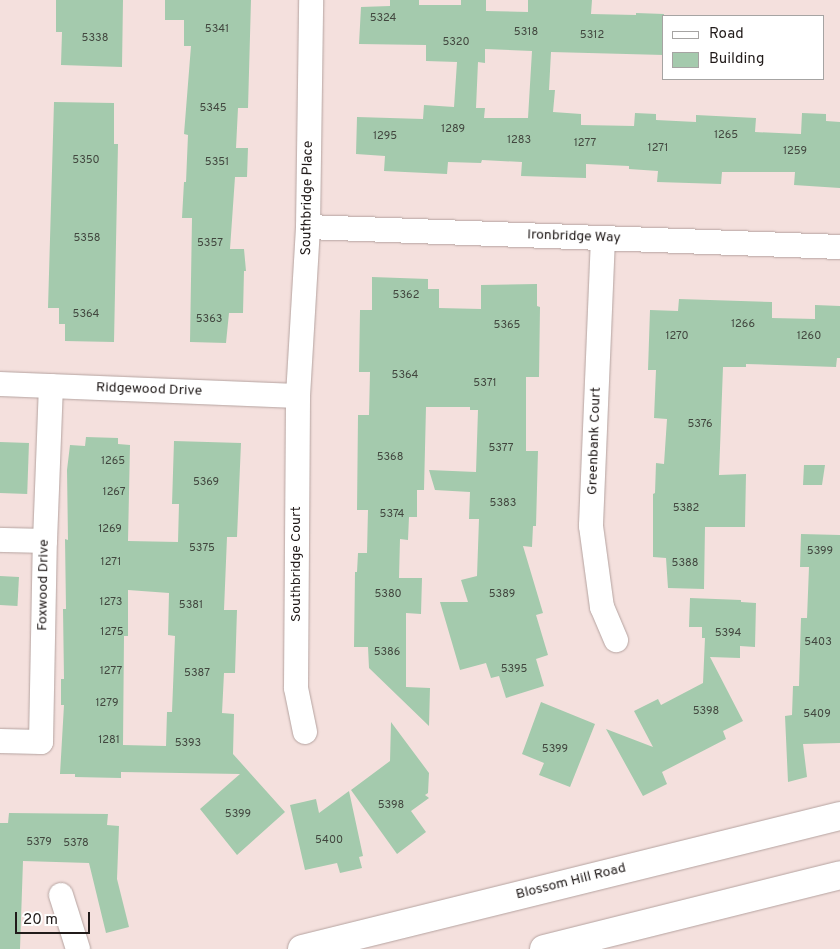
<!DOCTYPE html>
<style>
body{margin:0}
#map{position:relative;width:840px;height:949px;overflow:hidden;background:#f4e0dd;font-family:Overpass,sans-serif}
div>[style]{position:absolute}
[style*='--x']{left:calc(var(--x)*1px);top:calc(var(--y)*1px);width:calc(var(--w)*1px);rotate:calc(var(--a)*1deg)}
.building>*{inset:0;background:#a4caad;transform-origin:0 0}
.roads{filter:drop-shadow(0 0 1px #b5a3a0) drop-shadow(0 0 1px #b5a3a0)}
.minor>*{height:24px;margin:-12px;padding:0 12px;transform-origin:12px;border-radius:12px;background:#fff}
.secondary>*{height:28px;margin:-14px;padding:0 14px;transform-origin:14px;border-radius:14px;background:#fff}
span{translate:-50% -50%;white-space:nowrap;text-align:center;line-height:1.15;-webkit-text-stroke:4px #fff;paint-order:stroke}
.number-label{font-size:11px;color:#42473f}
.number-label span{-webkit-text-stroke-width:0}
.street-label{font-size:14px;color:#211b1a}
.legend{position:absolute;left:662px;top:15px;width:162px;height:65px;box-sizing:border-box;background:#fff;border:1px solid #a6a4a3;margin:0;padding:6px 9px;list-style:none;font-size:15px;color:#211b1a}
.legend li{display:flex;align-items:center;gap:10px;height:25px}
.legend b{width:25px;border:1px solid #a6a4a3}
.scale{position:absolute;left:15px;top:912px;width:75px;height:22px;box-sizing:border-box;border:2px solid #211b1a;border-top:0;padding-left:6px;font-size:15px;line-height:18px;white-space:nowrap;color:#211b1a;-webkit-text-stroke:4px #fff;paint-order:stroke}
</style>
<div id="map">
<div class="building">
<i style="clip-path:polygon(56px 0,123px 0,122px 67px,61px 65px,62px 32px,56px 32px)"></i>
<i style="clip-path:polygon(165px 0,251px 0,248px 108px,238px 108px,236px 148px,248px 148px,247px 177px,235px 177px,230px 249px,244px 249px,246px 271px,244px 271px,243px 313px,229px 313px,226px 343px,190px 342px,192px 218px,182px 218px,184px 182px,186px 182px,188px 135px,184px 134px,191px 46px,184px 46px,184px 20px,165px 20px)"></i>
<i style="clip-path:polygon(evenodd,390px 0,419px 0,419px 5px,461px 5px,461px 0,486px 0,486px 11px,528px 12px,528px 0,592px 0,591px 14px,636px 15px,636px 13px,664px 14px,664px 55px,551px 52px,549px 90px,555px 90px,553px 112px,581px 114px,581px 125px,634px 126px,635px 113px,656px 114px,656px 120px,696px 122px,696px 115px,756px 118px,755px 132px,801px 134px,802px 113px,826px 114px,826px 121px,840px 122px,840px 188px,794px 185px,795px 172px,722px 172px,721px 184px,657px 182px,658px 171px,629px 169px,629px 166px,586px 164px,586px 178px,521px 176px,522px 162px,482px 160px,481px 163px,448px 162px,447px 174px,384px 171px,385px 156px,356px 154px,357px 117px,423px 119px,424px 105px,454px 107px,457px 62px,426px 61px,426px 45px,359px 44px,361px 7px,390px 6px,390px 0,485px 49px,532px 51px,528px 118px,484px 118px,485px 108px,476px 108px,478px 62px,485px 63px,485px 49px)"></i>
<i style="clip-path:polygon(54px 102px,114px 103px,114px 144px,118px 144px,114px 342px,65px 341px,65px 324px,59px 324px,59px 308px,48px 308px)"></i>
<i style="clip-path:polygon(372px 277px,428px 279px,428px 289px,439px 289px,439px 308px,481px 309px,481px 285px,537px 284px,537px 306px,540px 307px,539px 377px,526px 377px,526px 451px,538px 451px,536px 526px,533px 526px,532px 547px,523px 546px,543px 613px,536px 615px,548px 655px,536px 659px,544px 686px,506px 698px,499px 676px,491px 678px,486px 663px,460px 670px,440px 602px,468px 602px,461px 580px,477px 576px,479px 519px,469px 519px,470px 492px,435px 490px,429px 470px,476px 472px,478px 410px,470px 410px,470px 407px,426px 407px,424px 490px,417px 490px,417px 517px,409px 517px,408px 540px,400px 539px,399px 578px,422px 578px,421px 614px,406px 613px,406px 687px,430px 688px,429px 726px,369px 668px,368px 647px,354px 647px,355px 572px,357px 572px,358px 553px,367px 553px,368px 510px,357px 510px,358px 415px,369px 415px,370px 372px,359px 372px,360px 310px,372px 310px)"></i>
<i style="clip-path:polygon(679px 299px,772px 302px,772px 318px,815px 319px,815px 305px,840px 306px,840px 358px,837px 358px,836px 367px,746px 364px,746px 367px,723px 367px,719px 475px,746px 474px,745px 527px,705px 527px,704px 589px,668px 588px,666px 558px,653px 557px,653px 494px,655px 493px,656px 463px,664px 464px,667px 419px,654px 418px,656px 370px,648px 370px,650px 310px,678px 311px)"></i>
<i style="clip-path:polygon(evenodd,86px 437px,118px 438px,118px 444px,130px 445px,128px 541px,178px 542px,179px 504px,172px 504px,174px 441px,241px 443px,237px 537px,227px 537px,224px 610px,237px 610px,235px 673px,224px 673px,222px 713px,234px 714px,233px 754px,285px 812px,237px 855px,200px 809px,240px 774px,121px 772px,121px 778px,75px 777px,75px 774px,60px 774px,64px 705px,61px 705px,61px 679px,64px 679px,63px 609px,66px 609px,65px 539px,68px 540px,67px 470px,70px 445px,85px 446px,86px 437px,128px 590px,169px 593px,168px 635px,175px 636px,172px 712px,167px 712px,166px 746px,123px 745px,124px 636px,128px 636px,128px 590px)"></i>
<i style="left:0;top:442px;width:29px;height:51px;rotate:2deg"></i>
<i style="clip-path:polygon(804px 465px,825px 465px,822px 485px,803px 485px)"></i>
<i style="clip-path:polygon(801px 534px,840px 535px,840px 743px,803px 744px,807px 777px,788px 782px,785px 716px,792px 715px,793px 686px,799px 686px,801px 618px,807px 618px,809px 567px,800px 567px)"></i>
<i style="left:0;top:576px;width:19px;height:29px;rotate:3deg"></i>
<i style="clip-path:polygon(690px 598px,741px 600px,741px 602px,756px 603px,755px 647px,740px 646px,740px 658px,710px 657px,743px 721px,723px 731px,726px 739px,662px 772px,667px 784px,643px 796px,606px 729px,653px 747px,634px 711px,658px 699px,661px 705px,703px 683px,705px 638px,702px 638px,702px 627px,689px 627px)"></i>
<i style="clip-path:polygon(541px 702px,595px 724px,570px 787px,539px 775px,544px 763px,522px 754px)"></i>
<i style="clip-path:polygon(391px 722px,429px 773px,428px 793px,425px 795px,429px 798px,411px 811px,426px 832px,397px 854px,351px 790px,390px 761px)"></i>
<i style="clip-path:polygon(349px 791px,363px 856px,359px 857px,362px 868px,340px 873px,337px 863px,305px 870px,290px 805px,316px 799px,319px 813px)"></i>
<i style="clip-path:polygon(9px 813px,108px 814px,107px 825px,119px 826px,117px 879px,129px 927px,106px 933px,89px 863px,23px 861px,20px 949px,0 949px,0 823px,8px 823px)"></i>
</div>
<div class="roads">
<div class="minor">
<i style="--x:308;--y:227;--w:532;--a:2.15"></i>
<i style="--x:603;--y:238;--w:288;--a:92.4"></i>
<i style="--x:591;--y:526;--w:82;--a:82.3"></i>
<i style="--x:602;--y:607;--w:36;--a:67"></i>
<i style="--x:0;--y:384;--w:298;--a:2.3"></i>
<i style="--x:0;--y:540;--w:45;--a:1.3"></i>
<i style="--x:305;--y:732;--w:45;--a:-101.6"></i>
<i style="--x:296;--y:688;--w:292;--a:-89.6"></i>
<i style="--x:298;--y:396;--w:169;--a:-86.6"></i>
<i style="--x:308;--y:227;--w:227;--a:-89.2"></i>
<i style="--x:0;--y:741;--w:41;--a:1.4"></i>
<i style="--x:41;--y:742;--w:201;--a:-88.9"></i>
<i style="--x:45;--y:541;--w:155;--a:-87.8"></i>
<i style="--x:61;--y:895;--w:57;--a:72.5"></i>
</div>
<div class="secondary">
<i style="--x:302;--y:949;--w:554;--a:-13.89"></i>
<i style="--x:544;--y:949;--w:305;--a:-14"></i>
</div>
</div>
<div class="number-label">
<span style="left:383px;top:18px">5324</span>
<span style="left:217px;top:29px">5341</span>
<span style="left:526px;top:32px">5318</span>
<span style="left:592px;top:35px">5312</span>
<span style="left:95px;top:38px">5338</span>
<span style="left:456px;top:42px">5320</span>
<span style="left:213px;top:108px">5345</span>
<span style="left:453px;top:129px">1289</span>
<span style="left:726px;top:135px">1265</span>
<span style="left:385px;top:136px">1295</span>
<span style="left:519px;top:140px">1283</span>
<span style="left:585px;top:143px">1277</span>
<span style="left:658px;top:148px">1271</span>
<span style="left:795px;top:151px">1259</span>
<span style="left:86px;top:160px">5350</span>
<span style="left:217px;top:162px">5351</span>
<span style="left:87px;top:238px">5358</span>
<span style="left:210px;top:243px">5357</span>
<span style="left:406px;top:295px">5362</span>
<span style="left:86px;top:314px">5364</span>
<span style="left:209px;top:319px">5363</span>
<span style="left:743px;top:324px">1266</span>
<span style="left:507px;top:325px">5365</span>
<span style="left:677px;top:336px">1270</span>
<span style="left:809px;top:336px">1260</span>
<span style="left:405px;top:375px">5364</span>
<span style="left:485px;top:383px">5371</span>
<span style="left:700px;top:424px">5376</span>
<span style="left:501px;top:448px">5377</span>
<span style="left:390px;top:457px">5368</span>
<span style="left:113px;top:461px">1265</span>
<span style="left:206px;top:482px">5369</span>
<span style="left:114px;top:492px">1267</span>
<span style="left:503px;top:503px">5383</span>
<span style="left:686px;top:508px">5382</span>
<span style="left:392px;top:514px">5374</span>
<span style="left:110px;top:529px">1269</span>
<span style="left:202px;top:548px">5375</span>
<span style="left:820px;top:551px">5399</span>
<span style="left:111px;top:562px">1271</span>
<span style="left:685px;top:563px">5388</span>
<span style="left:388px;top:594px">5380</span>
<span style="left:502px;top:594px">5389</span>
<span style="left:111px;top:602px">1273</span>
<span style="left:191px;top:605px">5381</span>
<span style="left:112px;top:632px">1275</span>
<span style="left:728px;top:633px">5394</span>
<span style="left:818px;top:642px">5403</span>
<span style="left:387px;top:652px">5386</span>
<span style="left:514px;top:669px">5395</span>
<span style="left:111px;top:671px">1277</span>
<span style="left:197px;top:673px">5387</span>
<span style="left:107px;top:703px">1279</span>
<span style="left:706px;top:711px">5398</span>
<span style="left:817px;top:714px">5409</span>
<span style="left:109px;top:740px">1281</span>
<span style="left:188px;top:743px">5393</span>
<span style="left:555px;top:749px">5399</span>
<span style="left:391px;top:805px">5398</span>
<span style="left:238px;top:814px">5399</span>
<span style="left:329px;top:840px">5400</span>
<span style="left:39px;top:842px">5379</span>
<span style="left:76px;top:843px">5378</span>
</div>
<div class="street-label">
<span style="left:308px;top:198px;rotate:-89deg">Southbridge Place</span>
<span style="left:574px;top:237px;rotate:2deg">Ironbridge Way</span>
<span style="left:149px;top:390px;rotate:2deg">Ridgewood Drive</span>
<span style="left:595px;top:441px;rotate:-88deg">Greenbank Court</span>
<span style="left:297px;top:564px;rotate:-90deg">Southbridge Court</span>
<span style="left:44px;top:585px;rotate:-89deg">Foxwood Drive</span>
<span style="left:571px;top:882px;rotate:-14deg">Blossom Hill Road</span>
</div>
<ul class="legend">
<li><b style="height:6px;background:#fff"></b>Road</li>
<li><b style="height:14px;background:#a4caad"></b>Building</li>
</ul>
<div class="scale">20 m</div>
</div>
